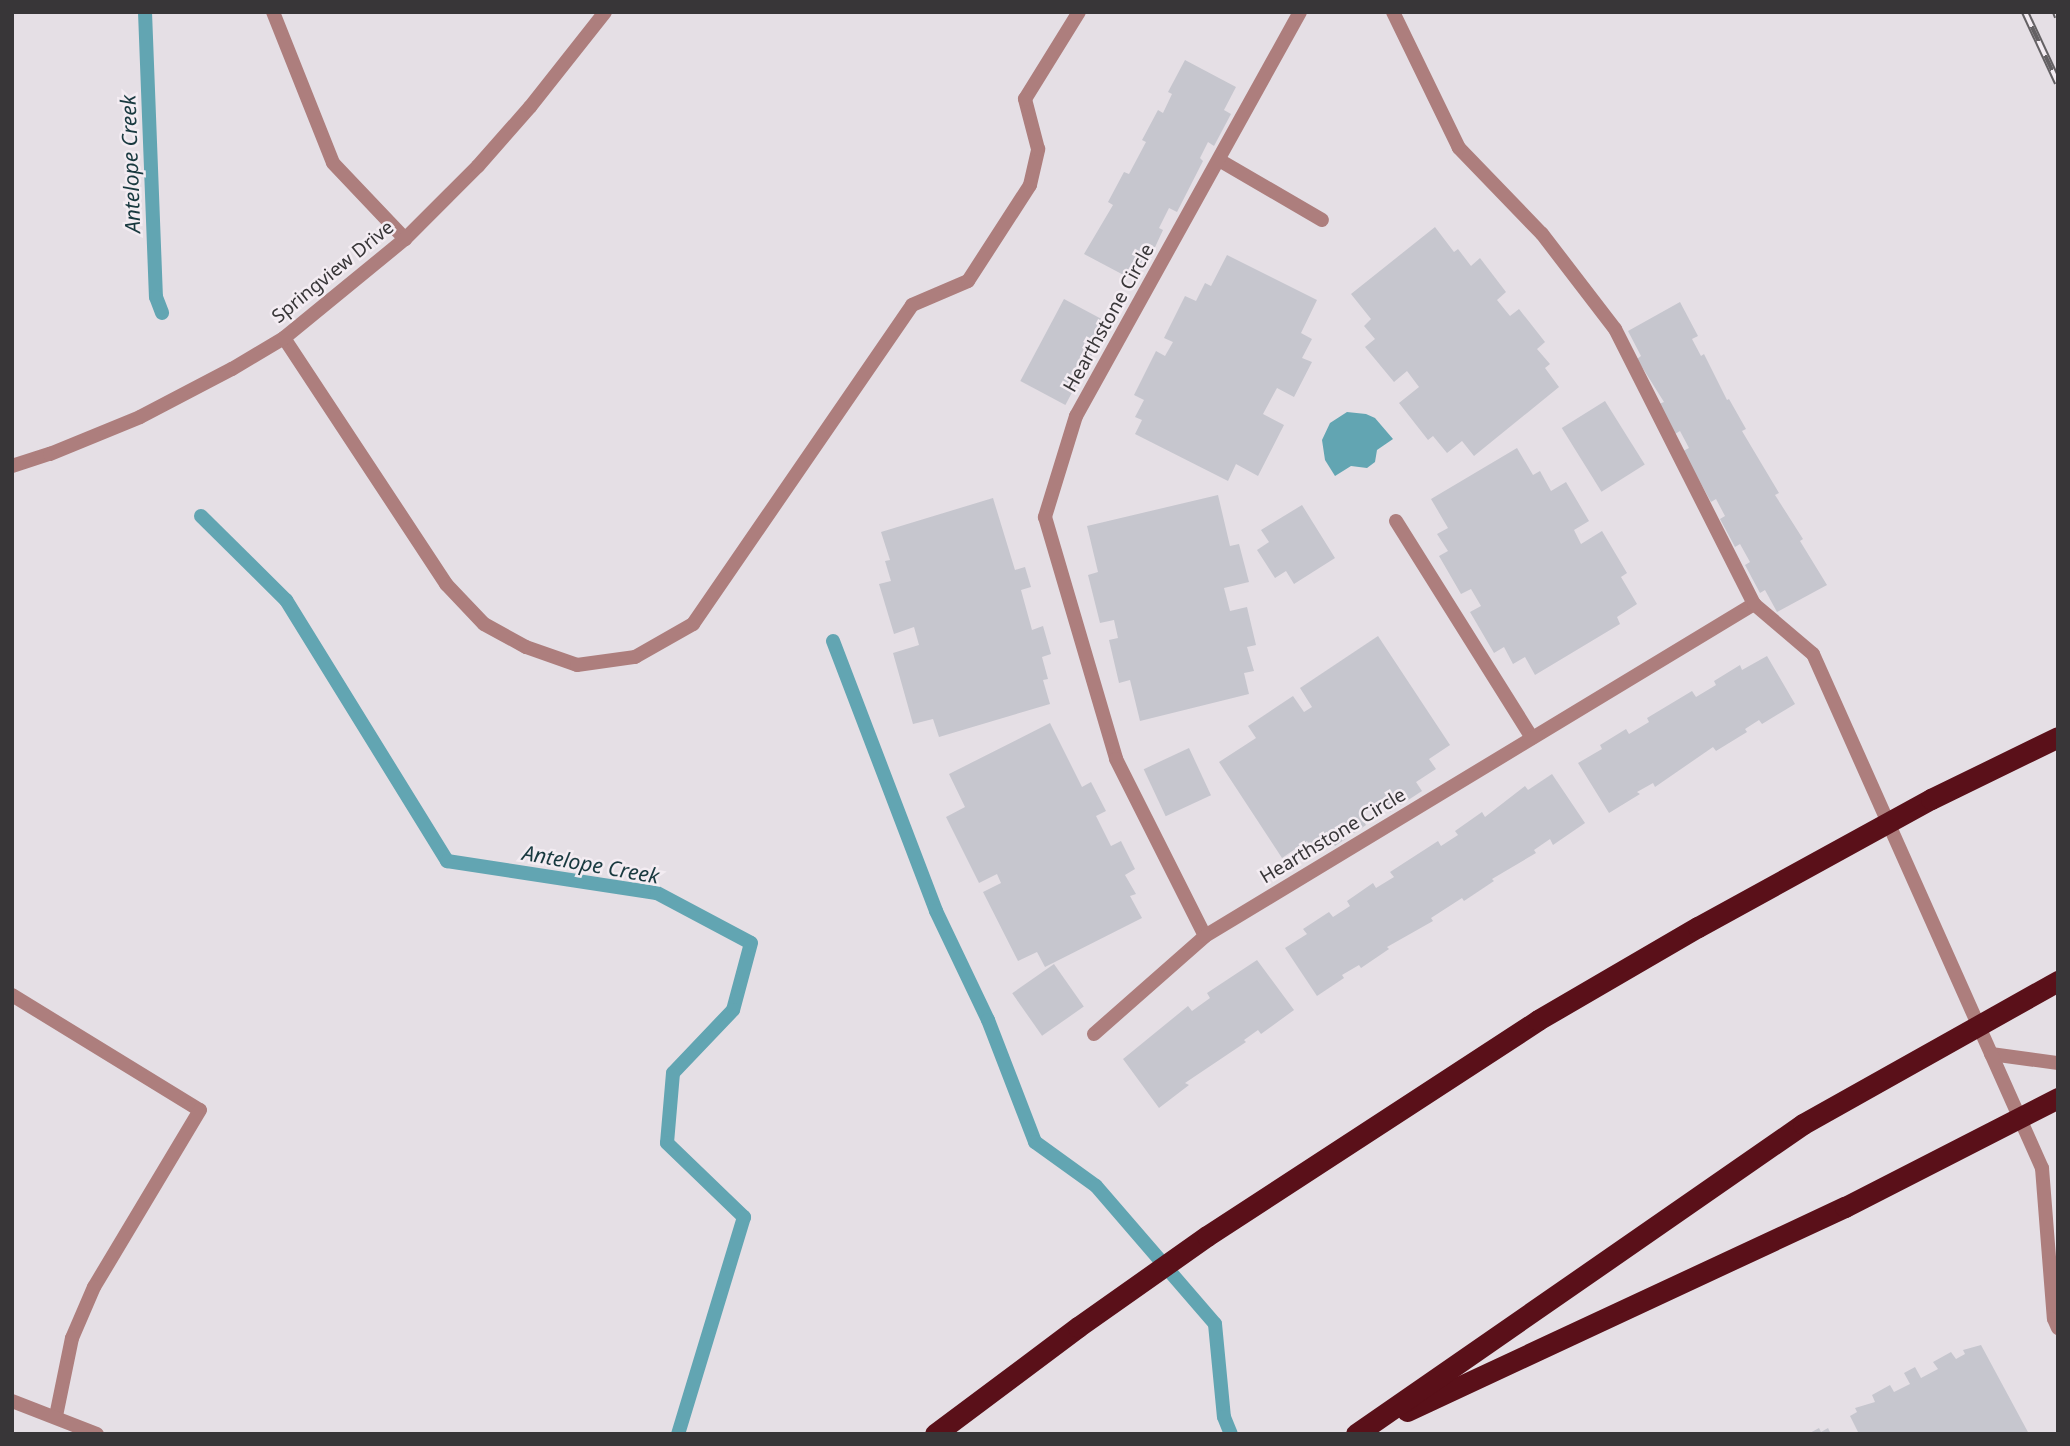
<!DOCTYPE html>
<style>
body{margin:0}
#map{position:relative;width:2070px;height:1446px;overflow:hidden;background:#e5dfe5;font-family:"Noto Sans",sans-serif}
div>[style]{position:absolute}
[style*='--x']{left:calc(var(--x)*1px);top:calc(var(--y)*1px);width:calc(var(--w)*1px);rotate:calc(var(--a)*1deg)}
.water>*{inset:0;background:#62a5b2}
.stream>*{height:14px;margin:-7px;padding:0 7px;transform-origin:7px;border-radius:7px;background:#62a5b2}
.building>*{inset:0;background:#c6c6ce;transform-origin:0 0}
.service>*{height:14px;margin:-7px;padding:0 7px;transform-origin:7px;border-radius:7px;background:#ad7e7d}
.minor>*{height:14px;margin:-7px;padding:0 7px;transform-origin:7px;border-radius:7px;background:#ad7e7d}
.tertiary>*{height:14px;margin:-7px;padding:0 7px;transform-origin:7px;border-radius:7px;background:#ad7e7d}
.rail>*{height:8px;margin-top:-4px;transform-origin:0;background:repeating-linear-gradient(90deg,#f3ecf2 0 16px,#646164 0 32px);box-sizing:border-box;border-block:2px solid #646164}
.motorway-bridge>*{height:21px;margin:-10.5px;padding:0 10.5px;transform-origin:10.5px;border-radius:10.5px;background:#5a1019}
span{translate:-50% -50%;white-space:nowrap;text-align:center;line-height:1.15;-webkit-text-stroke:5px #f3ecf2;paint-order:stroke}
.street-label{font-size:19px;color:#383638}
.water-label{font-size:21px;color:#18393f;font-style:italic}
.frame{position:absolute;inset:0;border:14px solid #383638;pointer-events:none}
</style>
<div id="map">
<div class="water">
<i style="clip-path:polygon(1347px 412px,1366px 414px,1375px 418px,1393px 439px,1377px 450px,1375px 462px,1367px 468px,1351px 466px,1335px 476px,1325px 460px,1322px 440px,1330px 423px)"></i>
</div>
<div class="stream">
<i style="--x:145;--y:12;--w:285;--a:87.8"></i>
<i style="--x:156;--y:297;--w:17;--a:69"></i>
<i style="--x:201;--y:516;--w:120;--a:44.7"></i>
<i style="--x:286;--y:600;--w:307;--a:58.3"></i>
<i style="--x:447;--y:861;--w:212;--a:8.7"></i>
<i style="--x:657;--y:893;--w:106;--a:28"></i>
<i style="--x:751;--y:943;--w:69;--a:105"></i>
<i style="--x:733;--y:1010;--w:87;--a:133.6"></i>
<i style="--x:673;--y:1073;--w:70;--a:94.9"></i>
<i style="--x:667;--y:1143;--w:107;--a:43.9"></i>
<i style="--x:744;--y:1217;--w:227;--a:106.9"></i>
<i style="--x:833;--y:641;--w:289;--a:69.1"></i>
<i style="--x:936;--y:911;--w:121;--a:64.5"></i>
<i style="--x:988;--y:1020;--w:131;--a:68.9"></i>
<i style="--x:1035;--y:1142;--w:75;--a:35.8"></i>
<i style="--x:1096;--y:1186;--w:182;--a:49.2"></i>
<i style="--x:1215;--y:1324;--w:93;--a:84.5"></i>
<i style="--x:1224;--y:1417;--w:18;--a:68"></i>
</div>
<div class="building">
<i style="clip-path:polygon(1185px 60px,1236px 87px,1224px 110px,1231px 114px,1214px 146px,1208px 142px,1200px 158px,1203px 161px,1177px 212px,1169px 208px,1159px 228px,1163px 230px,1150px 258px,1145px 255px,1133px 280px,1084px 254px,1113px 205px,1108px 202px,1124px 172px,1129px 174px,1146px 142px,1142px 140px,1158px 110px,1163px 113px,1172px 94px,1168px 92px)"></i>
<i style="clip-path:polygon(1435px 227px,1454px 252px,1458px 249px,1471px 266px,1480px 258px,1506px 292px,1497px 300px,1510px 316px,1519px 309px,1545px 342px,1537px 349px,1550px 364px,1545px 368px,1559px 387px,1474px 456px,1462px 441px,1447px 453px,1433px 436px,1428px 440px,1399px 403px,1419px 387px,1407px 371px,1394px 382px,1365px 347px,1375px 339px,1364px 326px,1371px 319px,1351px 294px)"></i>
<i style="clip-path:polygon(1227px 255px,1317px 300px,1301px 333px,1312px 339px,1302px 358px,1312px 362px,1294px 397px,1277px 388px,1263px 414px,1284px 425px,1258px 476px,1236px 464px,1228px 481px,1135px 434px,1142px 420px,1135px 417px,1144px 400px,1134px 395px,1156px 351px,1165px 356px,1173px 342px,1164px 338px,1185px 296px,1196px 301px,1205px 283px,1211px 286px)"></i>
<i style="left:1064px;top:299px;width:51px;height:93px;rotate:28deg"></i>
<i style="clip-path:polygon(1680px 302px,1698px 336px,1692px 339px,1701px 356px,1704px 354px,1727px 400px,1729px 399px,1746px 429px,1742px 431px,1779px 493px,1775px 495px,1803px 539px,1800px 541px,1827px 585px,1777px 612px,1765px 590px,1760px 593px,1745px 565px,1750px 562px,1740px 544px,1735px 547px,1720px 519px,1725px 516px,1716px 499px,1711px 502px,1683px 451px,1689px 448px,1680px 431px,1675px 434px,1659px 404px,1664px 402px,1637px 359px,1641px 356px,1628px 331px)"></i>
<i style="left:1605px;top:401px;width:75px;height:51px;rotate:58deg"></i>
<i style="clip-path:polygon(1517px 448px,1533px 475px,1540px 471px,1551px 491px,1566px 482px,1589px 521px,1574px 530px,1581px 544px,1602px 531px,1627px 573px,1621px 577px,1637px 604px,1617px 617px,1620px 624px,1535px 675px,1525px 657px,1513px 664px,1504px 647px,1494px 653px,1470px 612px,1481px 606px,1471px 589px,1461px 594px,1439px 556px,1448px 551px,1437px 534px,1448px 528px,1431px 499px)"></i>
<i style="clip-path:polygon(1218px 495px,1230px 546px,1239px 544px,1249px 582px,1224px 588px,1230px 611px,1247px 607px,1256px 645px,1247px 647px,1254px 671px,1244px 673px,1249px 694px,1140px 721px,1130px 680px,1119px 683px,1109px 640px,1118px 638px,1114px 620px,1100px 623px,1088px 575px,1098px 572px,1087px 526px)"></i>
<i style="clip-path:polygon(993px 498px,1015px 570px,1025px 567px,1031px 587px,1021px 590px,1032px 630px,1043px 626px,1051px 654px,1042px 657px,1048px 679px,1043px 680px,1050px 704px,939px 737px,933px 719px,913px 724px,893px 653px,919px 645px,914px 627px,894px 634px,879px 584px,891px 581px,885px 561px,890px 560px,881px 532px)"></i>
<i style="clip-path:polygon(1302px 505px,1335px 558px,1294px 584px,1286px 571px,1275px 578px,1257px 550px,1269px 542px,1261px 530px)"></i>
<i style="clip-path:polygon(1378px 636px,1450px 745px,1429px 759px,1436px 769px,1416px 782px,1422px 791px,1390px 812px,1382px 801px,1360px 816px,1366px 825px,1335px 846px,1329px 838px,1312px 849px,1307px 841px,1282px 858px,1219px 762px,1256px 738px,1248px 726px,1293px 696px,1304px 712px,1312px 707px,1300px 688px)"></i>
<i style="clip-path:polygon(1767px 656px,1795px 704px,1762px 724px,1759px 720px,1745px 729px,1747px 732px,1716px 751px,1713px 747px,1655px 787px,1653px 783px,1637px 792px,1640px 794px,1609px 813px,1578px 763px,1602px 749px,1600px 745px,1626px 729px,1629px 734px,1649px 722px,1647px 718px,1692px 691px,1696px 697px,1716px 685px,1714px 681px,1740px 665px,1742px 670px)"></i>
<i style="clip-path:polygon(1050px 723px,1082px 787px,1091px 782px,1106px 811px,1096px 816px,1111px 846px,1121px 841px,1135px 869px,1125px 875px,1136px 894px,1130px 896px,1142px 918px,1045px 967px,1037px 952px,1018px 961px,983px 892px,1001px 883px,997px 874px,979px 883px,946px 817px,965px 807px,949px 774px)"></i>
<i style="left:1189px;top:748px;width:52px;height:50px;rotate:65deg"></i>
<i style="clip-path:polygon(1552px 774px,1585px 823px,1553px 845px,1550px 839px,1534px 850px,1536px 853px,1492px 879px,1494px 881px,1464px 901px,1462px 898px,1431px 918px,1433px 921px,1387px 947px,1389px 949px,1361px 968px,1359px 965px,1342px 975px,1344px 978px,1317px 996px,1285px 948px,1307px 934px,1303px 929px,1329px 912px,1333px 917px,1350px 906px,1347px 901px,1373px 883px,1376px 888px,1394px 877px,1390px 872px,1438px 841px,1441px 846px,1458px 835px,1455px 831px,1482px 812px,1485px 817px,1525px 786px,1528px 790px)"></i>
<i style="clip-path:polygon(1257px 960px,1294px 1010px,1261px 1034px,1258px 1030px,1244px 1040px,1246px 1042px,1185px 1083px,1189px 1085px,1159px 1108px,1123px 1059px,1188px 1006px,1192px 1011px,1210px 998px,1207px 993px)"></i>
<i style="left:1054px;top:964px;width:52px;height:51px;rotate:55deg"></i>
<i style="clip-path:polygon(1981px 1345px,2029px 1434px,1859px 1434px,1850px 1416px,1857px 1412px,1855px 1408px,1875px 1402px,1872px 1395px,1890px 1385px,1894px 1392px,1910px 1384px,1904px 1373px,1915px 1367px,1921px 1378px,1938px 1369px,1933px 1362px,1951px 1352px,1956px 1359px,1965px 1354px,1963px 1350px)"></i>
<i style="clip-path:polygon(1819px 1428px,1821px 1432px,1828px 1428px,1831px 1434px,1808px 1434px)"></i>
</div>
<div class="service">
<i style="--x:273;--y:12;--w:162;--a:68.3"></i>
<i style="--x:333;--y:163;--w:105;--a:46.5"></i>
<i style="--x:1219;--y:160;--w:119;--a:30.2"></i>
<i style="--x:284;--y:338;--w:295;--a:56.6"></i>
<i style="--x:446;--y:584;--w:55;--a:46.5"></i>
<i style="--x:484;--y:624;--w:48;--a:28.7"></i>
<i style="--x:526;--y:647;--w:54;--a:19.4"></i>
<i style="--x:577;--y:665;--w:59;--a:-7.9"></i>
<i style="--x:635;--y:657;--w:67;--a:-29.6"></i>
<i style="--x:693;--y:624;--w:387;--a:-55.5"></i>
<i style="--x:912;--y:305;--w:61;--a:-23.2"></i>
<i style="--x:968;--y:281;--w:114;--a:-57.1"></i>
<i style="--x:1030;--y:185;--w:37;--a:-77"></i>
<i style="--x:1038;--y:149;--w:52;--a:-104.6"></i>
<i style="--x:1025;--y:99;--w:102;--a:-58.2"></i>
<i style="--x:1396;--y:521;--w:256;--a:57.9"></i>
<i style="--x:12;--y:995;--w:220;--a:31.5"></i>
<i style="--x:200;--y:1110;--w:206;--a:120.9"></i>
<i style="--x:94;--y:1287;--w:56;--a:113.3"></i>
<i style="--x:72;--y:1338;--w:80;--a:101.6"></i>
<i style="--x:1094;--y:1034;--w:148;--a:-41.4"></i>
<i style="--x:1991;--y:1054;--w:68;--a:7.7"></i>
</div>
<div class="minor">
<i style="--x:1300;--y:12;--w:462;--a:119"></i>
<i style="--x:1076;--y:416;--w:106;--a:107.1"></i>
<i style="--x:1045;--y:517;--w:252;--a:73.6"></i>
<i style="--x:1116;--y:759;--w:198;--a:63.3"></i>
<i style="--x:1205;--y:936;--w:642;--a:-31.16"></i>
<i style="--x:1754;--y:604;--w:308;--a:-116.8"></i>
<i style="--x:1615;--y:329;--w:120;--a:-127.5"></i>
<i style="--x:1542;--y:234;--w:120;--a:-134"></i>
<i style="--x:1459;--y:148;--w:151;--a:-115.9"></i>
<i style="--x:1754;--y:604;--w:77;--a:40.3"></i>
<i style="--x:1813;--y:654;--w:563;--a:65.99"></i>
<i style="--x:2042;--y:1168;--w:151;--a:85.5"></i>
<i style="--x:2054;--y:1319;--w:10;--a:66"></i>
<i style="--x:12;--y:1401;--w:91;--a:21.2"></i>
</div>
<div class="tertiary">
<i style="--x:12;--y:466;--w:40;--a:-18"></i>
<i style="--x:50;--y:454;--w:97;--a:-22.3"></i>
<i style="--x:140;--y:417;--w:104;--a:-27.6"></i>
<i style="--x:232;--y:369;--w:61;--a:-30.8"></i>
<i style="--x:284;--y:338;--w:156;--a:-39.3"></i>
<i style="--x:405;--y:239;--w:103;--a:-45"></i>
<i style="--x:478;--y:166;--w:79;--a:-48.6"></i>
<i style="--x:530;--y:107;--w:121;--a:-51.7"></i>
</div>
<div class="rail">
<i style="--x:2025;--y:12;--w:78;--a:65.1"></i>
<i style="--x:2056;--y:12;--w:5;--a:68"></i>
</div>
<div class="motorway-bridge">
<i style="--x:1407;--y:1411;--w:483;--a:-25"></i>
<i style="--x:1845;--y:1207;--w:239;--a:-27.1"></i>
<i style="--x:935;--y:1434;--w:179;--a:-36.8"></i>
<i style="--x:1078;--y:1327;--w:158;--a:-35.2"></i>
<i style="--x:1207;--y:1236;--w:395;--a:-33.1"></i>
<i style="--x:1538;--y:1020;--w:185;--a:-30.2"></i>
<i style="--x:1698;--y:927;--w:266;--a:-28.8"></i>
<i style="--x:1931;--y:799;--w:141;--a:-26"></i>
<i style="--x:1356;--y:1434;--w:544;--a:-34.74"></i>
<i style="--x:1803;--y:1124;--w:292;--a:-29.3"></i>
</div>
<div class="street-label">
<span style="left:333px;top:272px;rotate:-39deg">Springview Drive</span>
<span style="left:1109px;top:318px;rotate:-61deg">Hearthstone Circle</span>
<span style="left:1333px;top:836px;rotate:-31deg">Hearthstone Circle</span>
</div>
<div class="water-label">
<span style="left:130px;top:164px;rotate:-92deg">Antelope Creek</span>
<span style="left:591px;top:864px;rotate:10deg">Antelope Creek</span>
</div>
<div class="frame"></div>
</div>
